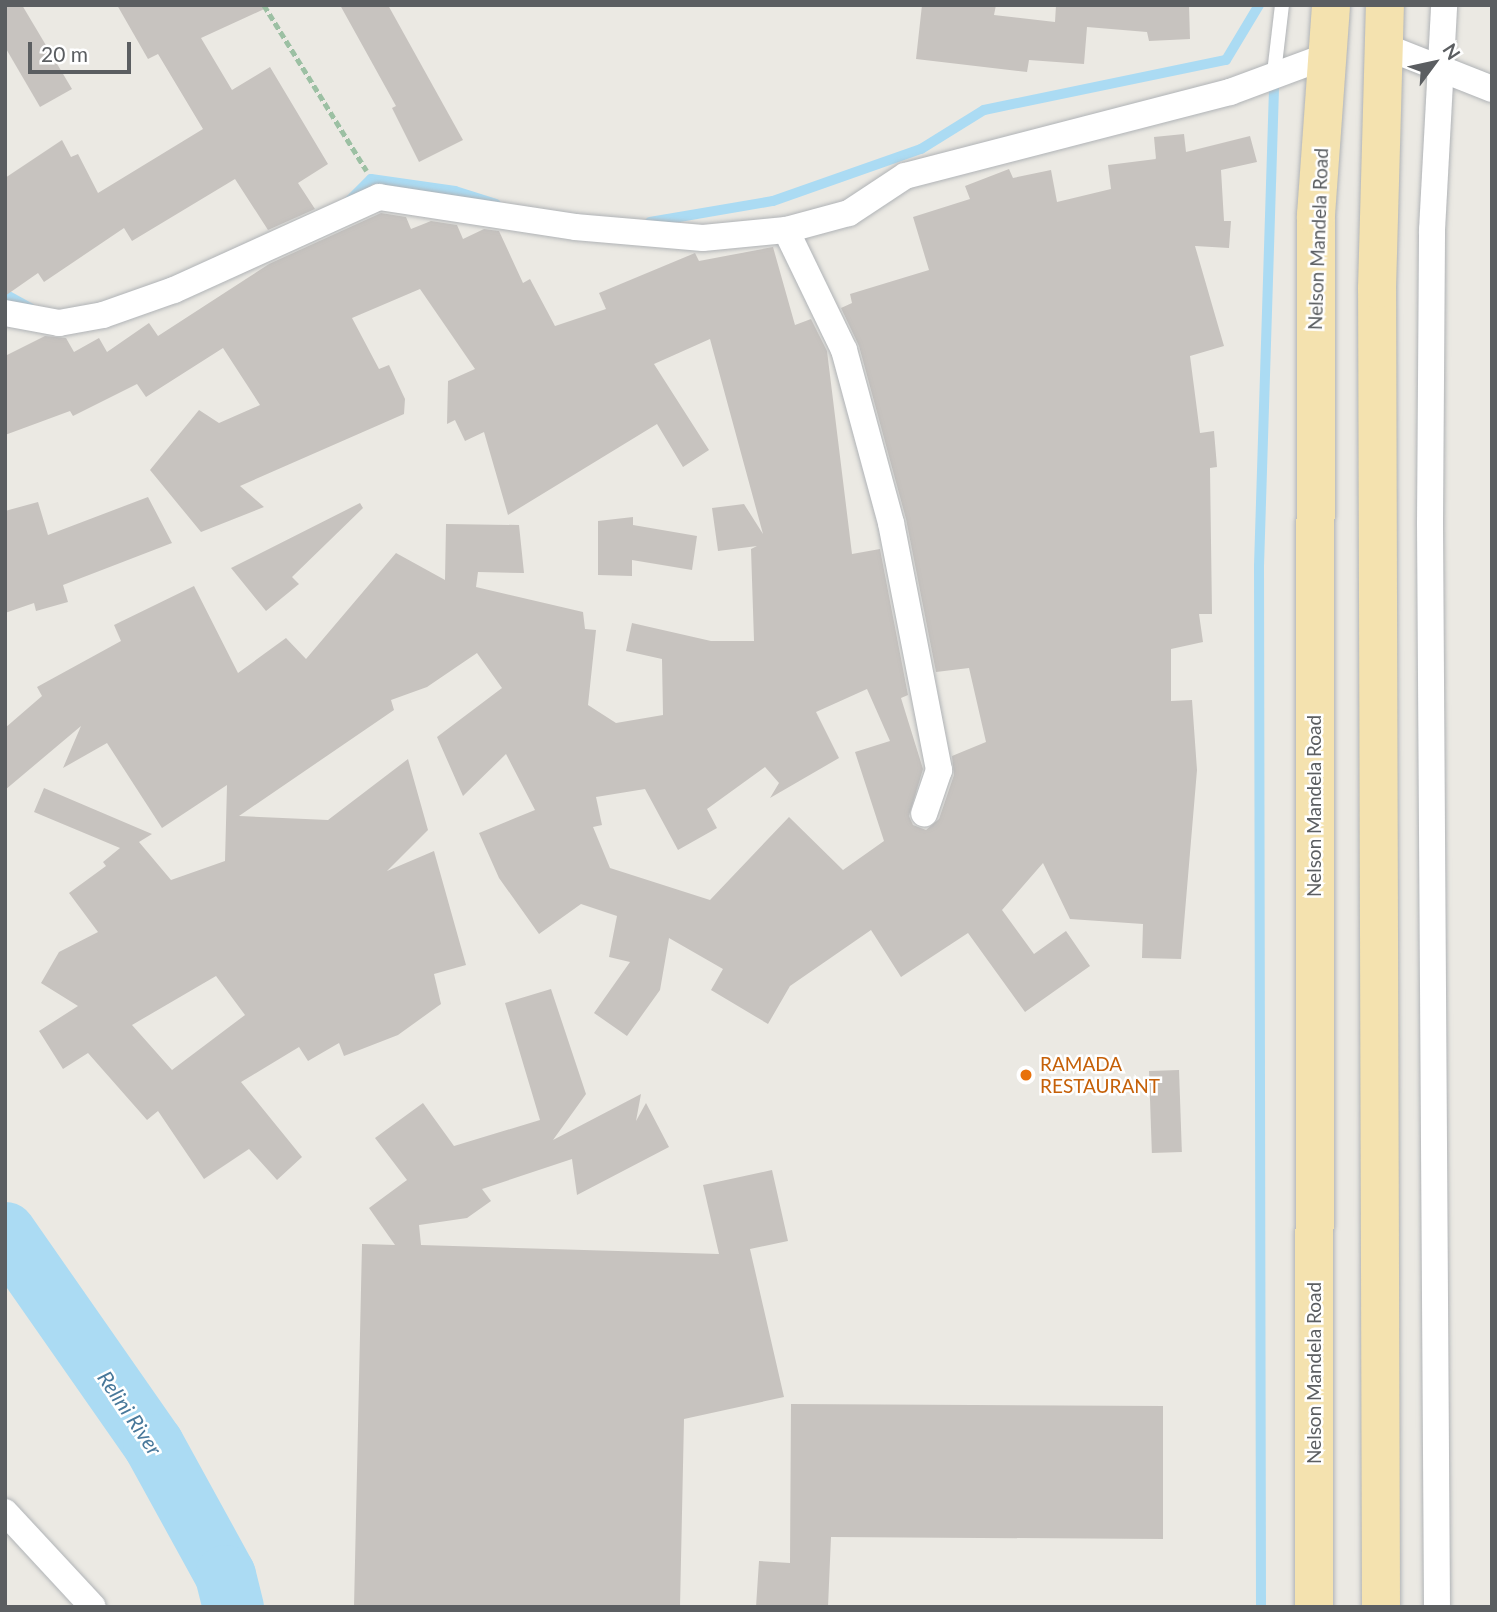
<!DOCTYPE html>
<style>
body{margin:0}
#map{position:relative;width:1497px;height:1612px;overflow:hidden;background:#ebe9e3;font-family:Lato,sans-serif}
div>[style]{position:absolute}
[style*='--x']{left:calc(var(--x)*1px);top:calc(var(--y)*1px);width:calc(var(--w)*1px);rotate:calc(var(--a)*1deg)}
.stream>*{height:10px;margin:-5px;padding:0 5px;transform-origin:5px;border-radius:5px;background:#abdbf3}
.river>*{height:61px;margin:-30.5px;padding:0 30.5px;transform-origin:30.5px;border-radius:30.5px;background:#abdbf3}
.building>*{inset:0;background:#c7c3bf;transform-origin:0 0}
.path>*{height:4.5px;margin-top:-2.25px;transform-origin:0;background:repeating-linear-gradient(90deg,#9cc0a3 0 7px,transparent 0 10.5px)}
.roads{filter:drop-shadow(0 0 2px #b0b3b6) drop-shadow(0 0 2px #b0b3b6)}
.service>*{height:14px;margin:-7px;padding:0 7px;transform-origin:7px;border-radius:7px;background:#fff}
.minor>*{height:26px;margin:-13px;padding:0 13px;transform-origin:13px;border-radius:13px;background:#fff}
.primary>*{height:38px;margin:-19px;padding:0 19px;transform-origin:19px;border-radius:19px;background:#f4e2af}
.dots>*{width:19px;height:19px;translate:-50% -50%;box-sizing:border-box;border:4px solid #fff;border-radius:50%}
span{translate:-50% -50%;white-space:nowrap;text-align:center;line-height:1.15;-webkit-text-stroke:5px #fff;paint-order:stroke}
.street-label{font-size:19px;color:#5b5e61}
.food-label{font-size:19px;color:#c56008}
.left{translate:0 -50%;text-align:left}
.water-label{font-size:21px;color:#48789a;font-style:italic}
.frame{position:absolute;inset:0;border:7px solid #5b5e61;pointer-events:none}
.north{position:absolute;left:1399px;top:28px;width:70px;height:70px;-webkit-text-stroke:5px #fff;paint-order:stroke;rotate:57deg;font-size:19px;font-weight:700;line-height:28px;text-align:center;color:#5b5e61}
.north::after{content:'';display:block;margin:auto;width:24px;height:32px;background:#5b5e61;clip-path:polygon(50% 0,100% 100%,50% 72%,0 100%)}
.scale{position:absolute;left:28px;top:42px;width:103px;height:32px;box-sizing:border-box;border:4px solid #5b5e61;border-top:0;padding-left:9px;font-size:21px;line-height:24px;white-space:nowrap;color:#5b5e61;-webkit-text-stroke:5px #fff;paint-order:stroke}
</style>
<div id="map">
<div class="stream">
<i style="--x:349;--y:201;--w:31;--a:-45"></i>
<i style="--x:371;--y:179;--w:85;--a:8.1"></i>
<i style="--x:455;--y:191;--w:43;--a:17.6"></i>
<i style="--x:650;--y:222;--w:125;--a:-9.7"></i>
<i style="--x:773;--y:201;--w:157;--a:-19.4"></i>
<i style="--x:921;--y:149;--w:74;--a:-31.8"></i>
<i style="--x:984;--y:110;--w:247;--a:-11.7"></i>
<i style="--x:1226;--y:60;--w:64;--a:-59"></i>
<i style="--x:5;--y:294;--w:29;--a:29"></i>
<i style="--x:1261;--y:1607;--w:1041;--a:-90.11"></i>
<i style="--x:1259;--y:566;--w:489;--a:-88.2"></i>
</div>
<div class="river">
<i style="--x:5;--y:1232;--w:259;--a:55.1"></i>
<i style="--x:153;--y:1444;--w:149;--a:61.2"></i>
<i style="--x:225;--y:1575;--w:33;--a:76"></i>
</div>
<div class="building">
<i style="clip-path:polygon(5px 5px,22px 5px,72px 89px,40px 107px,5px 47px)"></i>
<i style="clip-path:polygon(117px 5px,273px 5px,201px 38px,232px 90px,270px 67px,328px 164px,298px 183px,315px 209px,268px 230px,235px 179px,132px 241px,124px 228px,44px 282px,38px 273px,5px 296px,5px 178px,62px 140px,71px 157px,78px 154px,98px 193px,203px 129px,158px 54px,148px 59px)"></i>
<i style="clip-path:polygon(340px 5px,388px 5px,463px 140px,419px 162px,392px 108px,396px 106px)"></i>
<i style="clip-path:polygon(922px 5px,996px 5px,994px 15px,1055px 22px,1056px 5px,1189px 5px,1190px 39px,1149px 41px,1147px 32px,1087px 27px,1084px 64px,1029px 60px,1027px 72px,916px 59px)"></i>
<i style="clip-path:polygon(evenodd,1184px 134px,1186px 152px,1250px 136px,1257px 162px,1221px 170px,1224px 221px,1231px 221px,1229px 248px,1195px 246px,1224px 346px,1190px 356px,1200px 433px,1214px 431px,1217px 467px,1210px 468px,1212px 614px,1199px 614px,1203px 642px,1171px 649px,1171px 701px,1192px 700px,1197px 770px,1181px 959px,1142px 958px,1143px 924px,1070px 919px,1043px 863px,1002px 910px,1034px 954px,1066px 931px,1090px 966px,1025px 1012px,968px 933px,901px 977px,871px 930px,790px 986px,768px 1024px,711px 990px,723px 969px,669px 938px,660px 990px,627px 1036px,594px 1013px,630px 962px,609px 957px,617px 916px,581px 904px,539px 934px,499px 878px,479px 833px,535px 810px,506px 754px,463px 796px,437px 737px,502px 688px,477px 653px,427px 687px,391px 700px,394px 710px,239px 816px,328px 820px,408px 759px,428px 830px,387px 871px,434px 851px,466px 965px,434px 974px,441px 1004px,398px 1035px,344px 1056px,339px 1043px,308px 1061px,299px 1047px,241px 1082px,302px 1157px,277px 1180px,249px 1149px,204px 1179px,158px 1111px,147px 1120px,88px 1053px,63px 1069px,39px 1031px,78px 1006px,41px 983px,59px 952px,98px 932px,69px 893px,106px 866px,103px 862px,120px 848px,34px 812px,44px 788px,152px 834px,139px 842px,171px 880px,225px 861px,227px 785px,162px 828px,107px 743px,63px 768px,81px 726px,5px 790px,5px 728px,42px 696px,37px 687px,121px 641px,114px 625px,194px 586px,238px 673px,286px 638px,306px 659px,396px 553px,445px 580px,446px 524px,519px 525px,524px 573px,478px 572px,476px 587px,583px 612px,585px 629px,596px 630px,588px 705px,616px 723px,663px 715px,662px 659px,626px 651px,632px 623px,711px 641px,754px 641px,751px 549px,757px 546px,718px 551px,712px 508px,744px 504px,763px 534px,710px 339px,654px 364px,709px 450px,683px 467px,657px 424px,508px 515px,484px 432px,465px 441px,455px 420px,447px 424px,448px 381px,475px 369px,420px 289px,352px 318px,379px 369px,389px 365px,405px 399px,404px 414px,240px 486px,264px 507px,201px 532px,150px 470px,199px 410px,219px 423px,260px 405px,223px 348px,146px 397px,137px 384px,73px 416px,70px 411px,5px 435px,5px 356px,45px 336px,66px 338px,74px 352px,99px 338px,107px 352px,149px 323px,158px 336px,269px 264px,381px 213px,406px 217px,411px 229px,431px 221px,457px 225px,463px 239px,484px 229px,499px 231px,523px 283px,530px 279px,555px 326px,606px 309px,599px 293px,695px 253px,699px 261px,773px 247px,795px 325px,811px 319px,827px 351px,852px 554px,880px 549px,908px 695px,901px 698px,923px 769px,909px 816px,913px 825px,926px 830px,939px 819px,954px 775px,952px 756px,986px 742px,969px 668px,936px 672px,906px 519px,859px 346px,841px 308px,852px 303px,850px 294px,929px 270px,913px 217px,970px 199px,965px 186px,1009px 169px,1013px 178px,1051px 170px,1057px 202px,1111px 189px,1108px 165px,1156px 159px,1154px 137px,1184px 134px,867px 689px,890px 741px,855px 752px,884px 841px,843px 870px,789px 817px,710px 900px,610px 868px,593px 827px,602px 825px,596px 797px,645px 789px,678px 850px,717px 828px,707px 809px,765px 767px,779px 783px,770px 798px,839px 758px,816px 712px,867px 689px,1184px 134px,216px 976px,245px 1015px,172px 1070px,132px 1025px,216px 976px)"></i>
<i style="clip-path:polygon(148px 497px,172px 543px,63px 585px,68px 602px,36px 611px,34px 603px,5px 613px,5px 511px,38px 502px,48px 535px)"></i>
<i style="clip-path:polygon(360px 503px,363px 508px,292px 577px,299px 584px,266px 611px,231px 568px)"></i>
<i style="clip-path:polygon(633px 517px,633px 525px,697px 536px,692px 570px,632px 560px,632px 576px,598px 575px,598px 521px)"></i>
<i style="clip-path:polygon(551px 989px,586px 1094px,553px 1140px,641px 1094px,636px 1121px,646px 1103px,669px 1147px,577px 1195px,572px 1159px,482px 1189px,491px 1201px,467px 1218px,419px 1225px,421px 1245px,719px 1254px,703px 1185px,772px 1170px,788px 1241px,750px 1249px,784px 1397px,684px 1419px,680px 1607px,354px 1607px,362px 1244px,395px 1245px,369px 1208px,407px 1180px,375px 1138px,423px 1103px,454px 1146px,540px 1120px,505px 1003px)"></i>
<i style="left:1179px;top:1070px;width:82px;height:30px;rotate:88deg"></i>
<i style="clip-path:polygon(791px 1404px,1163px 1406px,1163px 1539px,831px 1537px,828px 1607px,756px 1607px,759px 1561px,790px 1563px)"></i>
</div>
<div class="path">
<i style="--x:264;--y:5;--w:195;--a:58.2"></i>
</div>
<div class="roads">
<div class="service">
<i style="--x:1274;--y:73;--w:68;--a:-83.3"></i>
</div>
<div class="minor">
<i style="--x:1381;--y:45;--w:119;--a:21.6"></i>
<i style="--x:786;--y:230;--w:133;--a:64.2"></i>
<i style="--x:844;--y:350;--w:179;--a:74.8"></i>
<i style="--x:891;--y:523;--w:252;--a:79"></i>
<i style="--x:939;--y:770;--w:46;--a:108.8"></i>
<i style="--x:5;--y:313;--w:55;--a:10.5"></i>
<i style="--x:59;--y:323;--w:45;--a:-10.3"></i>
<i style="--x:103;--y:315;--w:75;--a:-19.4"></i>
<i style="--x:174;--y:290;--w:225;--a:-24.4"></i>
<i style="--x:379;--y:197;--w:198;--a:8.7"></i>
<i style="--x:575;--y:227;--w:128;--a:4.9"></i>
<i style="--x:703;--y:238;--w:83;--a:-5.5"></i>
<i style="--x:786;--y:230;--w:65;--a:-15.1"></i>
<i style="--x:849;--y:213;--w:67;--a:-33.5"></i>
<i style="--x:905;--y:176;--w:336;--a:-14.5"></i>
<i style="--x:1230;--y:92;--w:103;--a:-20.4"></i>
<i style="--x:5;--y:1512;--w:129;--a:47.2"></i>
<i style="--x:1437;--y:1607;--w:1084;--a:-90.37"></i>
<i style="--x:1430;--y:523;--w:293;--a:-89.6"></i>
<i style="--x:1432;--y:230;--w:225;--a:-86.9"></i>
</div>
<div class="primary">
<i style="--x:1314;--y:1607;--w:1392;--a:-89.92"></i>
<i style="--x:1316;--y:215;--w:211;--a:-85.9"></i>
<i style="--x:1381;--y:1607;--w:1318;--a:-90.17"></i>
<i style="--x:1377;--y:289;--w:284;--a:-88.4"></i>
</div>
</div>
<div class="dots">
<i style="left:1026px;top:1075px;background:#e8710a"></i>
</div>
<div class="street-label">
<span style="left:1318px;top:239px;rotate:-88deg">Nelson Mandela Road</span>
<span style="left:1314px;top:806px;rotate:-90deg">Nelson Mandela Road</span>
<span style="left:1314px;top:1373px;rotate:-90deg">Nelson Mandela Road</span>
</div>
<div class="food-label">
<span class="left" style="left:1040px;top:1075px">RAMADA<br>RESTAURANT</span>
</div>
<div class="water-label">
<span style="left:130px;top:1413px;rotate:56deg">Relini River</span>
</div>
<div class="frame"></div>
<div class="north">N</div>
<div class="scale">20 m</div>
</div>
